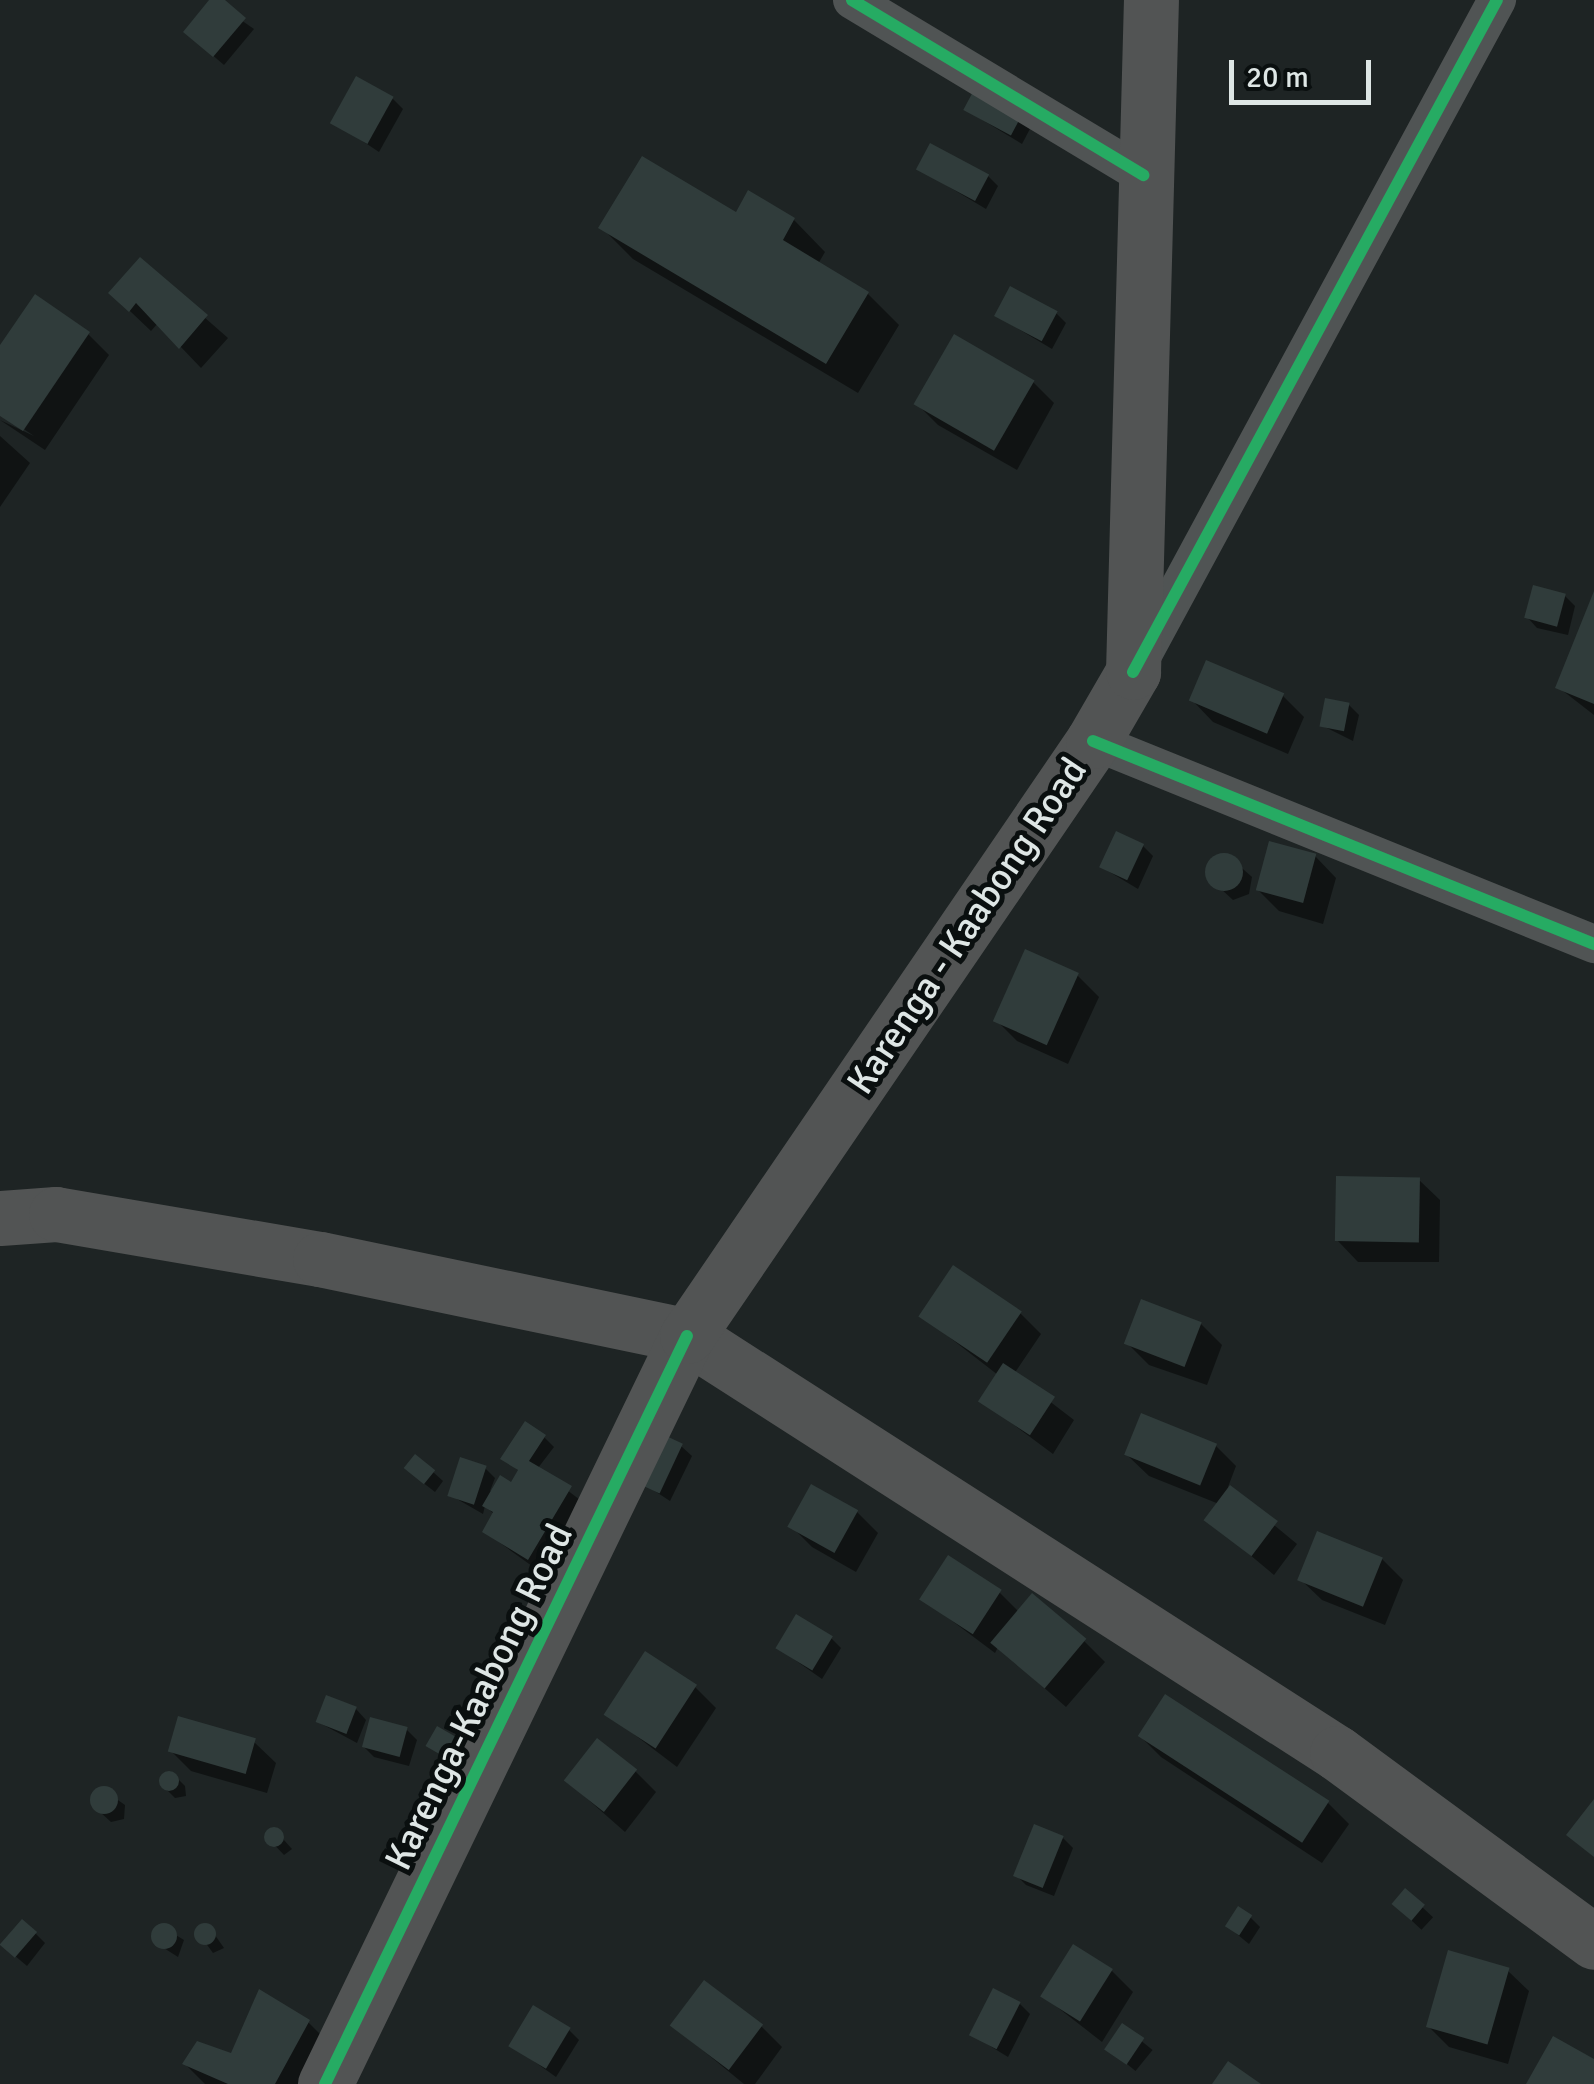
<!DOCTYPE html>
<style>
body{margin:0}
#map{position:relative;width:1594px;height:2084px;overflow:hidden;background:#1e2424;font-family:Signika,sans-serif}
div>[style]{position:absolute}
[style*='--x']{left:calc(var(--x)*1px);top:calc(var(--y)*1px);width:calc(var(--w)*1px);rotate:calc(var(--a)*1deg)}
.shadow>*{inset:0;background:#0007;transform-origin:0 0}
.building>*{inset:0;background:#303c3b;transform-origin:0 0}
.round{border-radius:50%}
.street>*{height:38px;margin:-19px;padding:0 19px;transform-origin:19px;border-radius:19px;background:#505454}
.secondary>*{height:55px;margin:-27.5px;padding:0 27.5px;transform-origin:27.5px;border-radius:27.5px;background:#525454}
.cycleway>*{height:12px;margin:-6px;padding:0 6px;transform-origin:6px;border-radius:6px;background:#26ab63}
span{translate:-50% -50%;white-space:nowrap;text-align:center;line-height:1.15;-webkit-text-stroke:10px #0a0f0f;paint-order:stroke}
.street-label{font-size:38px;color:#dee6e5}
.scale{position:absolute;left:1229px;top:60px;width:142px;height:45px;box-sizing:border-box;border:5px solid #dee6e5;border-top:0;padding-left:12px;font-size:30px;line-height:35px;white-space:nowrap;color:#dee6e5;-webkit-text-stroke:8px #0a0f0f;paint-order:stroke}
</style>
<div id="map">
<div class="shadow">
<i style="clip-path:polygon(212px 0,254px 29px,224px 65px,196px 41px)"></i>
<i style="clip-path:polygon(393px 99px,403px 109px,379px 152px,334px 122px)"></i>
<i style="clip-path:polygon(966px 110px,1022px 115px,1032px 125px,1022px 144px)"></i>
<i style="clip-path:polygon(919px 169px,988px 176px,998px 186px,986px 209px)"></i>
<i style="clip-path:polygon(749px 194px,794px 220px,825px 252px,818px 264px,868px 294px,899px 325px,858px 393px,633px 259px,602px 228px,736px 215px)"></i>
<i style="clip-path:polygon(140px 261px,228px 338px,201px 368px,158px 323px,151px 331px,111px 293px)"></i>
<i style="clip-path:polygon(1056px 313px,1066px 323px,1052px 349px,997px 316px)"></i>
<i style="clip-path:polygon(88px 334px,109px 355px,45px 450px,0 420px,34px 436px,0 413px,0 349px)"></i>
<i style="clip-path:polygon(1033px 382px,1054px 403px,1017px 470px,938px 425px,917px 404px)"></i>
<i style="clip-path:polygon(0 436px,30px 463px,0 507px)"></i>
<i style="clip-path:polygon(1565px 596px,1575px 606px,1568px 635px,1537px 628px,1527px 617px)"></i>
<i style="clip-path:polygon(1594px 598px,1594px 715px,1558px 687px)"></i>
<i style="clip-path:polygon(1283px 696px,1304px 717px,1288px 754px,1213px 722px,1192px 700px)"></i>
<i style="clip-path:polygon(1349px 705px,1359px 715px,1353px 741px,1321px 725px)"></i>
<i style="clip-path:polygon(1143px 846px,1153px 856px,1138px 889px,1103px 868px)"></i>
<i style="clip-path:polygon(1226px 854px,1252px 877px,1249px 894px,1233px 900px,1209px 878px,1211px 861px)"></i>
<i style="clip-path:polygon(1315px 856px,1336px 878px,1323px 924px,1279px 911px,1258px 890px)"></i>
<i style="clip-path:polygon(1077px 975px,1099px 997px,1068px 1064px,1017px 1041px,996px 1020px)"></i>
<i style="clip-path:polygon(1418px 1179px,1440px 1200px,1439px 1262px,1358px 1262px,1337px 1240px)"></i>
<i style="clip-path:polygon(1020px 1313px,1041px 1334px,1014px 1374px,1074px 1420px,1053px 1454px,982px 1401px,998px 1375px,922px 1316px)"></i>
<i style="clip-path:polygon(1201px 1324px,1222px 1345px,1207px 1385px,1149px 1365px,1127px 1343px)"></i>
<i style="clip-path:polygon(544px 1437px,554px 1447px,538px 1468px,592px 1509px,550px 1579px,485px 1532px,495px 1515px,485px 1506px,483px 1514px,450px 1495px,485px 1468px,495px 1478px,490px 1491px,512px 1486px,520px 1472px,504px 1458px)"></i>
<i style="clip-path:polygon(1215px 1445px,1236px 1466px,1228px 1487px,1297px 1544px,1274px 1575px,1207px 1519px,1219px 1504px,1149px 1476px,1127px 1455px)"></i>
<i style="clip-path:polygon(681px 1446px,692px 1456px,670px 1501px,641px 1482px)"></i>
<i style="clip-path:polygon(433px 1472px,443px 1481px,435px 1492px,417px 1478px)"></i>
<i style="clip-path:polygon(857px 1512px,878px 1533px,856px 1572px,812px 1547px,791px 1526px)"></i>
<i style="clip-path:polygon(1382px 1559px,1403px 1580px,1385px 1625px,1322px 1600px,1300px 1579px)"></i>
<i style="clip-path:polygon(999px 1592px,1019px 1612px,1084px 1641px,1105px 1662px,1066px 1707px,998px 1647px,995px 1653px,923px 1599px)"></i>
<i style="clip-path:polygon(831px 1638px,841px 1648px,822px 1679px,778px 1648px)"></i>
<i style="clip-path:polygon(695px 1687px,716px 1708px,677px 1767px,606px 1713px)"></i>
<i style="clip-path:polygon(356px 1709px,366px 1720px,357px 1743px,318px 1722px)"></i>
<i style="clip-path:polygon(407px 1730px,417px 1740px,409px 1766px,374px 1757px,364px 1747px)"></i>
<i style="clip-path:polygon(1140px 1736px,1328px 1803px,1349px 1824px,1322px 1863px,1161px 1757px)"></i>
<i style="clip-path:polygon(254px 1742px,276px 1763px,267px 1793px,191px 1771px,170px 1750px)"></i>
<i style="clip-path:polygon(635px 1771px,656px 1792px,625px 1832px,567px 1781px)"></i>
<i style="clip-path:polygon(174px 1775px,185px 1786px,186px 1796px,175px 1798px,165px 1788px,164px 1776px)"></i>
<i style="clip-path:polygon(102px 1789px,125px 1805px,124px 1819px,111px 1822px,100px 1812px,93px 1799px)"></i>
<i style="clip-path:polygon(275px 1830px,292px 1849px,284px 1855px,266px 1836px)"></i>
<i style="clip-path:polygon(1063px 1838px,1073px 1848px,1054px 1896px,1026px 1885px,1016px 1875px)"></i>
<i style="left:1406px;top:1892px;width:37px;height:17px;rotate:43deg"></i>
<i style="clip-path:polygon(1250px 1917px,1260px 1927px,1249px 1944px,1227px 1926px)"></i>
<i style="clip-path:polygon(208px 1925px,224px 1948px,213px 1953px,197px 1931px)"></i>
<i style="clip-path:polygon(161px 1926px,184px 1940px,178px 1957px,156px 1943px)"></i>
<i style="clip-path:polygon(35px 1933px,45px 1943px,27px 1966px,14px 1955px)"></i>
<i style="clip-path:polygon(1507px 1970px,1529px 1991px,1508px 2064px,1449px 2047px,1428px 2026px)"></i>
<i style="clip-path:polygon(1112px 1971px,1133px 1992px,1102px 2042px,1043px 1996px)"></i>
<i style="clip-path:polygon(1020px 2004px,1030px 2014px,1008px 2057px,972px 2035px)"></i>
<i style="clip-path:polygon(308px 2022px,330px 2044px,308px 2084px,205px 2084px,185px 2064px,232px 2056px)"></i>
<i style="clip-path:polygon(673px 2026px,761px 2026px,782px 2047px,755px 2084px,744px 2084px)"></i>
<i style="left:1123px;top:2026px;width:38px;height:27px;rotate:39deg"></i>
<i style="clip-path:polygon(569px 2030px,579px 2040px,556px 2077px,511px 2045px)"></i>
</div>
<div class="building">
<i style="clip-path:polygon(209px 0,225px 0,246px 18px,213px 57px,183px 32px)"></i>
<i style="left:356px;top:76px;width:43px;height:54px;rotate:29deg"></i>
<i style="left:975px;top:88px;width:54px;height:25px;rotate:28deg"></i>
<i style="left:930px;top:143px;width:67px;height:30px;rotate:28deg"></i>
<i style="clip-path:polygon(642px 156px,736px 212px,748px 190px,795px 218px,783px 240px,869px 292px,826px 364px,598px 228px)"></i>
<i style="clip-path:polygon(140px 257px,208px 315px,179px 349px,136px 303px,129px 312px,108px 293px)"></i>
<i style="left:1010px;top:286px;width:54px;height:34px;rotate:28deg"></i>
<i style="clip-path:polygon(35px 294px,90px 332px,23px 431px,0 416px,0 345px)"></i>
<i style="left:954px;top:334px;width:93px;height:81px;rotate:30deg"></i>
<i style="left:1533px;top:585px;width:34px;height:34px;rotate:15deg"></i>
<i style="clip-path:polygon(1594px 591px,1594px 704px,1555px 688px)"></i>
<i style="left:1206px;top:660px;width:85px;height:44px;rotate:23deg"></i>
<i style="left:1325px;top:698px;width:25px;height:29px;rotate:11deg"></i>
<i style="left:1116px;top:831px;width:31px;height:40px;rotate:25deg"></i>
<i style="left:1269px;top:841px;width:49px;height:51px;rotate:15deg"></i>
<i class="round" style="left:1205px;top:853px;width:38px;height:38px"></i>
<i style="left:1025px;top:949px;width:59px;height:79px;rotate:24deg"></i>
<i style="left:1336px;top:1176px;width:84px;height:65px;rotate:1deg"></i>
<i style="left:953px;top:1265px;width:83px;height:62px;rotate:34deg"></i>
<i style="left:1141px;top:1299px;width:65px;height:48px;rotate:21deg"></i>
<i style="left:1003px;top:1363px;width:62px;height:46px;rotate:33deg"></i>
<i style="left:1141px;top:1413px;width:82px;height:45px;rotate:22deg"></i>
<i style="clip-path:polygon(525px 1421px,546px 1435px,529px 1461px,572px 1486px,528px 1560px,482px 1532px,493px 1512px,482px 1506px,500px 1475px,511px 1482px,518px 1470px,500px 1459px)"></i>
<i style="left:662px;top:1434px;width:23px;height:55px;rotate:25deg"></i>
<i style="left:415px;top:1454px;width:26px;height:18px;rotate:39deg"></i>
<i style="left:460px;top:1457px;width:28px;height:41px;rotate:18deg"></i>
<i style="left:811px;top:1484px;width:54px;height:49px;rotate:29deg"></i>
<i style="left:1230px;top:1485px;width:60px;height:44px;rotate:37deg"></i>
<i style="left:1317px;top:1531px;width:71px;height:53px;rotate:22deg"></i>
<i style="left:948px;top:1555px;width:64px;height:53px;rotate:33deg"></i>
<i style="left:1032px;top:1593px;width:71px;height:65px;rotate:40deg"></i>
<i style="left:796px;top:1614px;width:43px;height:40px;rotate:31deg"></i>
<i style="left:645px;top:1651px;width:62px;height:76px;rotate:33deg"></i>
<i style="left:1165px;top:1694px;width:196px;height:50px;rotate:33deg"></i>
<i style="left:326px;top:1695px;width:33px;height:29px;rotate:21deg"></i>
<i style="left:178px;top:1716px;width:81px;height:37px;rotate:16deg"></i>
<i style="left:370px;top:1717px;width:39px;height:31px;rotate:15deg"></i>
<i style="left:437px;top:1726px;width:28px;height:23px;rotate:30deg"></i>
<i style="left:597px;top:1738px;width:51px;height:54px;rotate:38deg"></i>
<i class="round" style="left:159px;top:1771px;width:20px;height:20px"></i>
<i class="round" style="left:90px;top:1786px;width:28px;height:28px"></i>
<i style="clip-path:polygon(1594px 1799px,1594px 1857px,1566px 1835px)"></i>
<i style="left:1034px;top:1824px;width:32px;height:56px;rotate:22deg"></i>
<i class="round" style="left:264px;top:1827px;width:20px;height:20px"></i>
<i style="left:1405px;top:1888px;width:26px;height:21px;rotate:40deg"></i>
<i style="left:1238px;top:1906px;width:17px;height:24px;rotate:33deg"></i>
<i style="left:22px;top:1919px;width:20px;height:34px;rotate:41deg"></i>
<i class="round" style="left:194px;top:1923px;width:22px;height:22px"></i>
<i class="round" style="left:151px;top:1923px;width:26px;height:26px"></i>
<i style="left:1073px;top:1944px;width:47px;height:62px;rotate:32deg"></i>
<i style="left:1448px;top:1950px;width:64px;height:80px;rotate:16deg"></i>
<i style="left:704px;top:1980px;width:74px;height:57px;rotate:37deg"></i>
<i style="left:993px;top:1988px;width:31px;height:53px;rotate:27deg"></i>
<i style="clip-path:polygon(259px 1989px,310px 2020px,275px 2084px,228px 2084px,182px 2064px,197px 2041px,231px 2053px)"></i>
<i style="left:533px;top:2005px;width:44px;height:48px;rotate:31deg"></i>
<i style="left:1122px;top:2023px;width:27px;height:32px;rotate:34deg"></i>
<i style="clip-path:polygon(1553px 2036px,1594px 2059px,1594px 2084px,1526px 2084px)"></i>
<i style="clip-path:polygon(1228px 2061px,1261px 2084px,1212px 2084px)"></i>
</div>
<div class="street">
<i style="--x:852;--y:0;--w:340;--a:31"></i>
<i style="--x:1139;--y:662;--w:753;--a:-61.6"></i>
<i style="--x:1093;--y:741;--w:541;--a:22.06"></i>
</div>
<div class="secondary">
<i style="--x:0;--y:1218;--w:56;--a:-4.1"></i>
<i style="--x:56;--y:1214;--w:268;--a:9.7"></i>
<i style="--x:320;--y:1259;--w:375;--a:11.8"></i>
<i style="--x:687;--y:1336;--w:772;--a:32.68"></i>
<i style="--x:1337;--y:1753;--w:319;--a:36.3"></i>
<i style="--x:325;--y:2084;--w:831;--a:-64.18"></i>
<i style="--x:687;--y:1336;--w:720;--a:-55.69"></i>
<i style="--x:1093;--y:741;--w:80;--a:-59.9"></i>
<i style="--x:1133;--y:672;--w:672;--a:-88.47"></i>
</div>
<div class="cycleway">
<i style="--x:852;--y:0;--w:340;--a:31"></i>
<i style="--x:1133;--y:672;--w:764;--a:-61.56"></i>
<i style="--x:1093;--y:741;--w:541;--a:22.06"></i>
<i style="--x:325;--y:2084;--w:831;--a:-64.18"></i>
</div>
<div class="street-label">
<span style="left:967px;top:926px;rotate:-56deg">Karenga - Kaabong Road</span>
<span style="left:479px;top:1697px;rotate:-64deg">Karenga-Kaabong Road</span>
</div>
<div class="scale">20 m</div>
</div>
